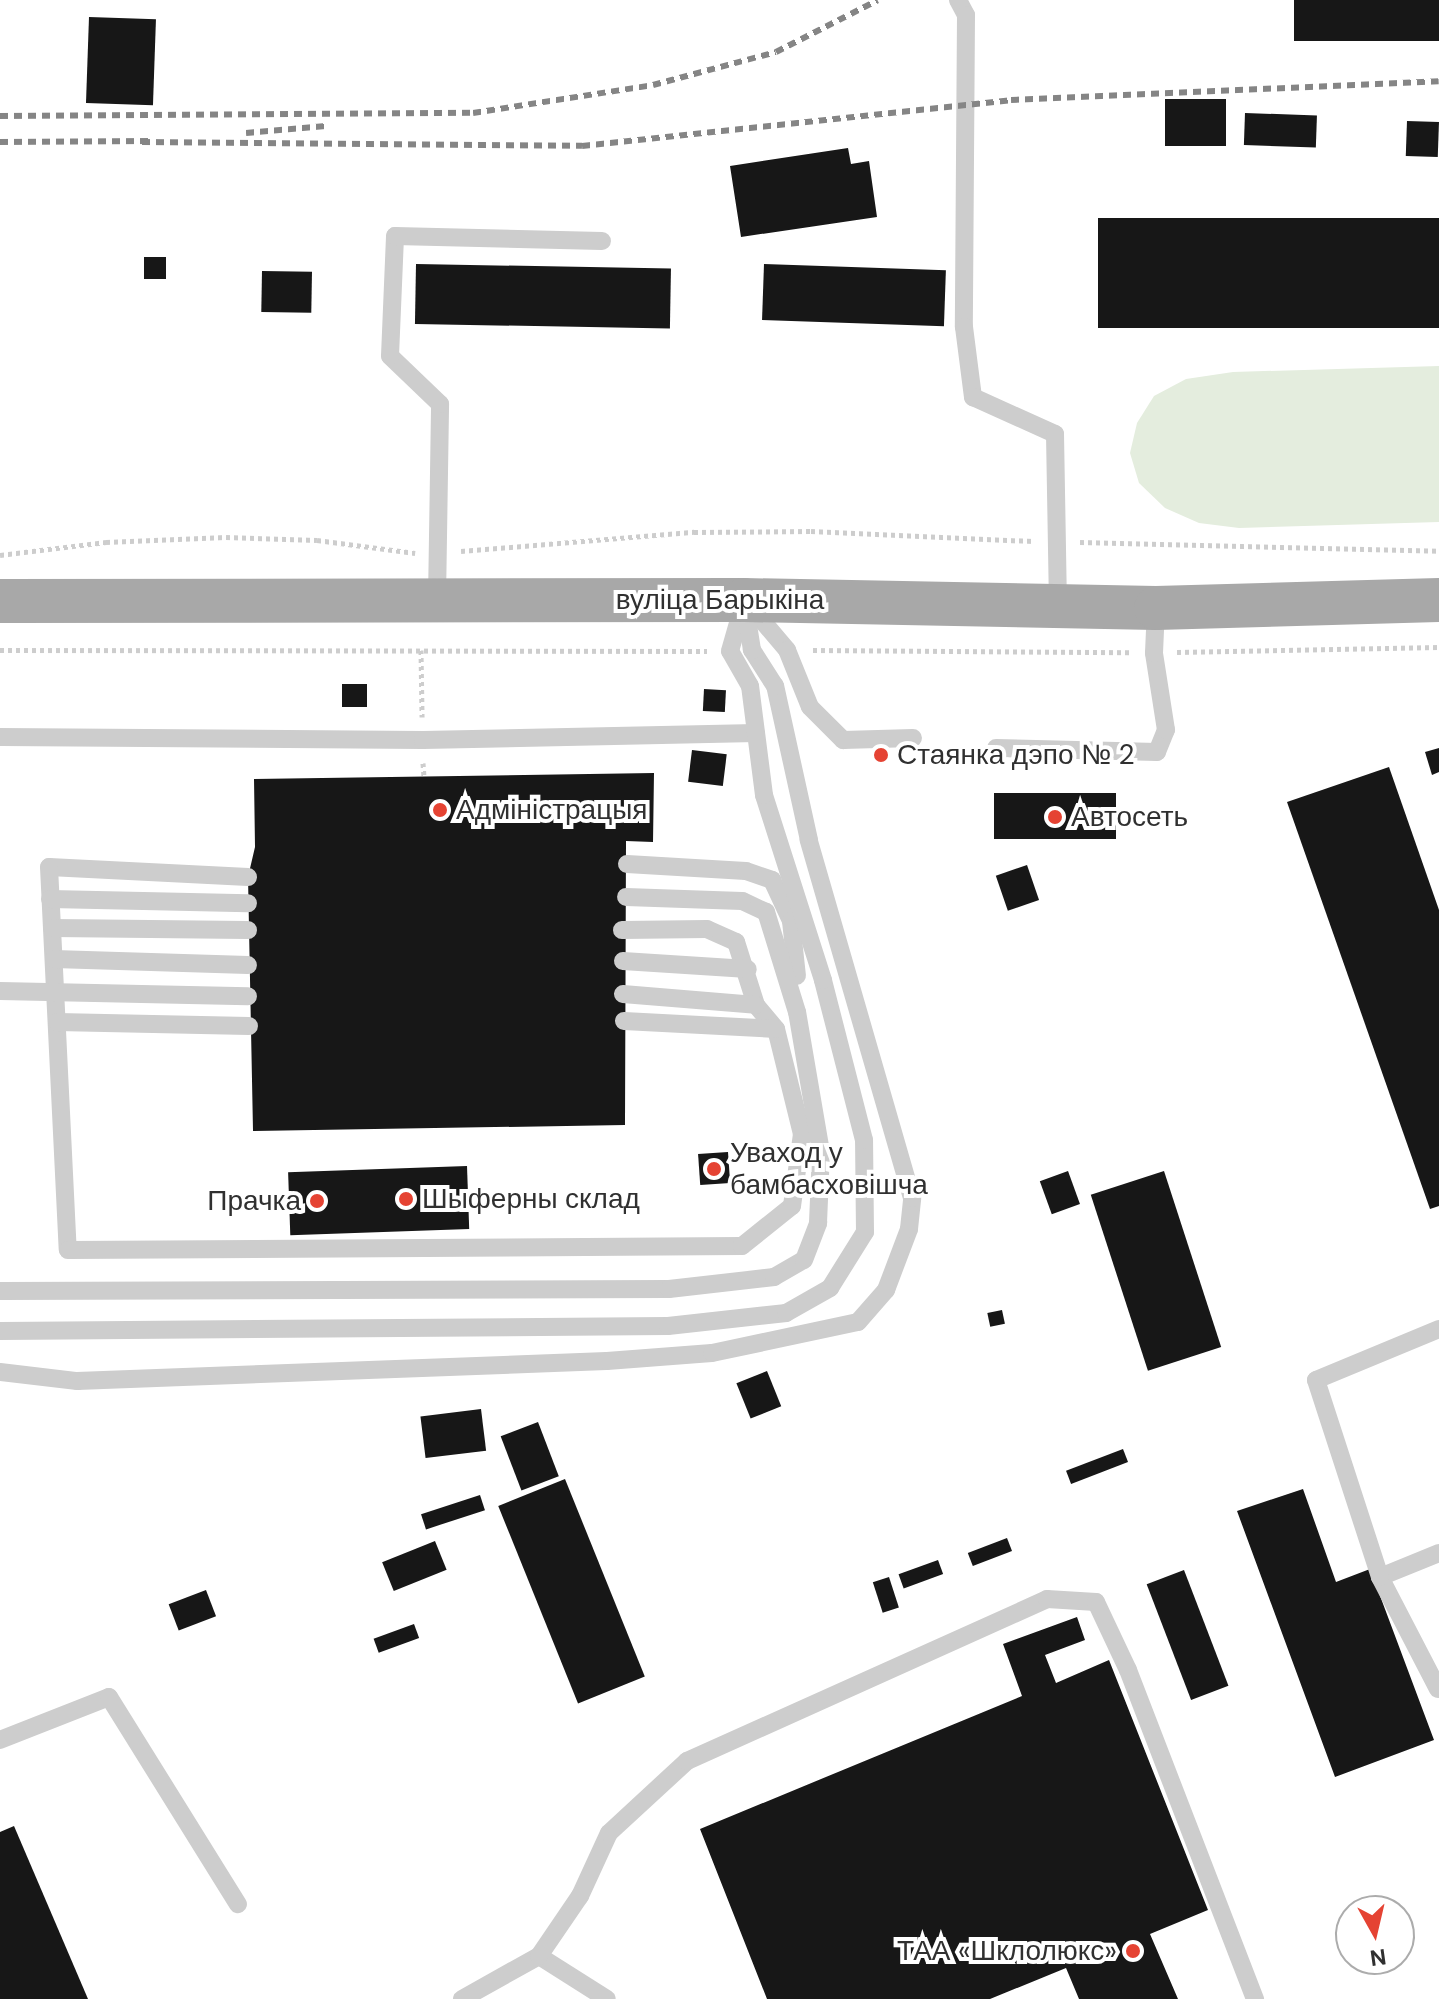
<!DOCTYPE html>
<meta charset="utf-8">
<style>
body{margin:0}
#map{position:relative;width:1439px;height:1999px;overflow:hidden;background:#fff;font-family:"DM Sans",sans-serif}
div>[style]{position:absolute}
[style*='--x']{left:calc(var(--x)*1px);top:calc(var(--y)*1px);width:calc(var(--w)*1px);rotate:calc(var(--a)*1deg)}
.green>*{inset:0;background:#e4edde}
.building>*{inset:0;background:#171717;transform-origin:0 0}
.path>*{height:5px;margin-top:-2.5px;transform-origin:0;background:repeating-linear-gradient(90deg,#cdcdcd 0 4px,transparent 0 8px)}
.lane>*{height:18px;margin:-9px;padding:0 9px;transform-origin:9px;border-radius:9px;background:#cdcdcd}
.primary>*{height:44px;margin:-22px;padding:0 22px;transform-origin:22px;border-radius:22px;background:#a8a8a8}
.rail>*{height:6px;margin-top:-3px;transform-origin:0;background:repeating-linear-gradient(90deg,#858585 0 8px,transparent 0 14px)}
.dots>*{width:22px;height:22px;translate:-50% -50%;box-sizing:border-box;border:4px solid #fff;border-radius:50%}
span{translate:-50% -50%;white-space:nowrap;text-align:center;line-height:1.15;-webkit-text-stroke:8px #fff;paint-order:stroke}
.street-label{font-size:28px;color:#303030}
.poi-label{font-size:28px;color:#303030}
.left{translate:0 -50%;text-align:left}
.right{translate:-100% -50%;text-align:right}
.north{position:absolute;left:1335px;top:1895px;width:80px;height:80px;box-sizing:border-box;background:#fff;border:2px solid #acacac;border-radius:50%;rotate:172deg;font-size:22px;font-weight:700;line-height:32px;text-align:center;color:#303030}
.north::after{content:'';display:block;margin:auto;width:28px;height:36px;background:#e54333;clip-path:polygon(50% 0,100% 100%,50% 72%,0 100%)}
</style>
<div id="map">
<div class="green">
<i style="clip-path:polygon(1439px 366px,1439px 522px,1239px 528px,1199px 523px,1165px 508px,1139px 483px,1130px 453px,1137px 423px,1154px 396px,1186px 379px,1233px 372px)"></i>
</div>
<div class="building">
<i style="left:1294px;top:0;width:145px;height:41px"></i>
<i style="left:89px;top:17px;width:67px;height:86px;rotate:2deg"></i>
<i style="left:1165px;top:99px;width:61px;height:47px"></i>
<i style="left:1245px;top:113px;width:72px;height:32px;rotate:2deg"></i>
<i style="left:1407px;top:121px;width:32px;height:35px;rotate:2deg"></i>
<i style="clip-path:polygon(848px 148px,851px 164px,869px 161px,877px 217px,741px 237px,730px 166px)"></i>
<i style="left:1098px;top:218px;width:341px;height:110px"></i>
<i style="left:144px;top:257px;width:22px;height:22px"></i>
<i style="left:416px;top:264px;width:255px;height:60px;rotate:1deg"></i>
<i style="left:764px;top:264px;width:182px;height:56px;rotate:2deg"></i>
<i style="left:262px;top:271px;width:50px;height:41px;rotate:1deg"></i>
<i style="left:367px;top:684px;width:23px;height:25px;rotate:90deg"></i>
<i style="left:704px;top:689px;width:22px;height:22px;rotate:3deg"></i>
<i style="clip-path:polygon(1439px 748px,1439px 772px,1432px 775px,1425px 752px)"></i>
<i style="left:692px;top:750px;width:35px;height:32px;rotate:7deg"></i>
<i style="clip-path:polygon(1389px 767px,1439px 910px,1439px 1206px,1430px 1209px,1287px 802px)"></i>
<i style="clip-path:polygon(654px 773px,653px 842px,626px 841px,625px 1125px,253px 1131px,248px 877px,255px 847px,254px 779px)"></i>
<i style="left:1116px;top:793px;width:46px;height:122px;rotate:90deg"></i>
<i style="left:1027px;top:865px;width:37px;height:33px;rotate:71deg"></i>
<i style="left:728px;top:1152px;width:31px;height:30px;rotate:86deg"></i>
<i style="left:467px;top:1166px;width:63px;height:179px;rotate:88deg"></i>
<i style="left:1068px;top:1171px;width:35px;height:30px;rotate:70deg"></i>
<i style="left:1164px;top:1171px;width:185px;height:77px;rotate:72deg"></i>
<i style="left:1002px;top:1310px;width:14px;height:15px;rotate:78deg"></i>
<i style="left:767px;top:1371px;width:38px;height:33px;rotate:68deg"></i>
<i style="left:481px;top:1409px;width:42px;height:61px;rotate:83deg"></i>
<i style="left:538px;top:1422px;width:58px;height:40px;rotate:69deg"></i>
<i style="left:1123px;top:1449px;width:14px;height:61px;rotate:69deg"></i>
<i style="left:565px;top:1479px;width:213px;height:72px;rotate:68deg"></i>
<i style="clip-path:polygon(1303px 1489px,1336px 1582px,1370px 1569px,1434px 1740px,1335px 1777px,1237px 1511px)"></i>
<i style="left:480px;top:1495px;width:16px;height:62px;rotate:72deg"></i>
<i style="left:1007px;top:1538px;width:14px;height:42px;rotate:69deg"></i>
<i style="left:435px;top:1541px;width:31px;height:57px;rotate:68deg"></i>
<i style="left:938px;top:1560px;width:15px;height:42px;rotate:70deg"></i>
<i style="left:1184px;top:1570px;width:124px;height:40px;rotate:69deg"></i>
<i style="left:889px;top:1577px;width:32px;height:17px;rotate:72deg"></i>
<i style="left:206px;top:1590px;width:28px;height:40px;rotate:69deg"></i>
<i style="clip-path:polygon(1077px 1617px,1085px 1640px,1045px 1655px,1056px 1683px,1109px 1660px,1208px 1910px,1150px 1934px,1178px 1999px,1079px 1999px,1066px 1968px,990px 1999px,767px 1999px,700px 1829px,1022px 1696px,1003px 1644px)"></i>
<i style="left:414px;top:1624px;width:15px;height:43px;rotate:70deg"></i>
<i style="clip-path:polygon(14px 1826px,88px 1999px,0 1999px,0 1832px)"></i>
</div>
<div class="path">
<i style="--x:1080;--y:542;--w:359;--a:1.4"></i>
<i style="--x:461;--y:551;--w:234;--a:-4.7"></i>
<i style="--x:694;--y:532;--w:117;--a:-0.5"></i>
<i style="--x:811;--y:531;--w:223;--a:2.6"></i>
<i style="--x:0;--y:555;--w:107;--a:-7"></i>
<i style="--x:106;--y:542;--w:120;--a:-2.4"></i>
<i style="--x:226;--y:537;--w:91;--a:1.9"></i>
<i style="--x:317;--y:540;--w:99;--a:7.6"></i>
<i style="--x:0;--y:650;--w:707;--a:0.08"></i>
<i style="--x:421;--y:650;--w:67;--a:89.1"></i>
<i style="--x:813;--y:650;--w:318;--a:0.4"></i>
<i style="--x:1177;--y:652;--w:262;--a:-1.1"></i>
<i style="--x:423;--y:763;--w:13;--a:86"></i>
</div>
<div class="lane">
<i style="--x:958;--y:0;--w:17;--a:62"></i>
<i style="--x:966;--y:15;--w:312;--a:90.4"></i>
<i style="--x:964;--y:327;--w:71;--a:82.7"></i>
<i style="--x:973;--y:397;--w:90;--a:24.3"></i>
<i style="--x:1055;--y:434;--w:169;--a:89"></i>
<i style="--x:437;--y:600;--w:196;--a:-89.1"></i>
<i style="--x:440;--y:404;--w:69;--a:-136.2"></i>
<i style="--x:390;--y:356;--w:120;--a:-87.6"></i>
<i style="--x:395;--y:236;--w:207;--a:1.4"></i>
<i style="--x:749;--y:605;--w:59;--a:49.8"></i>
<i style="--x:787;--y:650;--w:61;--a:68"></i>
<i style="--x:810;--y:707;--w:47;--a:45"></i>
<i style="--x:843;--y:740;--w:70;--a:-1.6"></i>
<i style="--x:0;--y:737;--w:423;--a:0.4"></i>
<i style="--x:423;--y:740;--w:333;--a:-1.2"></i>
<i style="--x:996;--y:748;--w:161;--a:1.4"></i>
<i style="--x:1157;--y:752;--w:24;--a:-68"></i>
<i style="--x:1166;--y:730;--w:78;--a:-98.9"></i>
<i style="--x:1154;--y:653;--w:45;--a:-87.5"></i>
<i style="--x:627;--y:864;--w:119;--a:3.4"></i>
<i style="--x:746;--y:871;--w:28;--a:19"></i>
<i style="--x:772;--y:880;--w:45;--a:65.1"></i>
<i style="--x:791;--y:921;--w:55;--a:83.8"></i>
<i style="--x:248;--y:877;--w:199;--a:-177.1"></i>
<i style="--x:49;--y:867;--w:383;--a:87.2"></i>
<i style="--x:68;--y:1250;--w:674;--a:-0.34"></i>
<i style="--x:742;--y:1246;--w:64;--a:-38.7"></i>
<i style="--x:792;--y:1206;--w:73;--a:-82.1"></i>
<i style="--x:802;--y:1134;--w:108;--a:-103.9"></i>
<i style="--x:776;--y:1029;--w:31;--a:-130"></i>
<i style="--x:756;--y:1005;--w:66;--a:-107.6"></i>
<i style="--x:736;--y:942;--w:32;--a:-156"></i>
<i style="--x:707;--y:929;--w:85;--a:179.3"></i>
<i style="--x:50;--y:899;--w:198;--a:1.2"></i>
<i style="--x:52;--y:928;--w:196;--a:0.6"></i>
<i style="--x:54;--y:959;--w:194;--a:1.8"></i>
<i style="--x:623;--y:961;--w:125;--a:3.7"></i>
<i style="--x:0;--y:991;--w:248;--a:1.2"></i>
<i style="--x:623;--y:994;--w:133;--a:4.7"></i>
<i style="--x:624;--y:1021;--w:152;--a:3"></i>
<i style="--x:57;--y:1022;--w:192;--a:1.2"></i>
<i style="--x:0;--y:1291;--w:669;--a:-0.17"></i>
<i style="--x:669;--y:1289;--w:106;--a:-6.5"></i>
<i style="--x:774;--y:1277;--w:34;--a:-30"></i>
<i style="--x:804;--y:1260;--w:40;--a:-69"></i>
<i style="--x:818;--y:1223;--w:71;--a:-87.6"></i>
<i style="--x:821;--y:1152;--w:142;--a:-99.7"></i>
<i style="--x:797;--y:1012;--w:105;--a:-107.2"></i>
<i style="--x:766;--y:912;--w:26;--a:-155"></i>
<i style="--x:742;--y:901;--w:116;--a:-178"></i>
<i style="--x:0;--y:1331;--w:668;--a:-0.43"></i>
<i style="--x:668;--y:1326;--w:119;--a:-6.3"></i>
<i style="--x:786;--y:1313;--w:51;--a:-29.6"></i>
<i style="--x:830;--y:1288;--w:66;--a:-58"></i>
<i style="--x:865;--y:1232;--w:92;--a:-90.6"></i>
<i style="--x:864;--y:1140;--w:165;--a:-104.4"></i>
<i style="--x:823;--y:980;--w:194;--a:-107.7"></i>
<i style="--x:764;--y:795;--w:110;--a:-97.3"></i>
<i style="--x:750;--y:686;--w:40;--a:-119.7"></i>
<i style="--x:730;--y:651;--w:44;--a:-74.1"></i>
<i style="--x:0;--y:1372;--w:78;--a:6.7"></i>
<i style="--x:77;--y:1381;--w:530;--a:-2.16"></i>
<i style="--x:607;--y:1361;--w:105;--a:-4.4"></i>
<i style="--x:712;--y:1353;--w:149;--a:-12"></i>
<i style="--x:858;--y:1322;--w:43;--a:-48.8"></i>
<i style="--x:886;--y:1290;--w:65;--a:-69.3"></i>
<i style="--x:909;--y:1229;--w:31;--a:-84"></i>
<i style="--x:912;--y:1198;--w:373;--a:-106.1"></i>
<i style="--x:809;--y:840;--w:158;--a:-102.4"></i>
<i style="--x:775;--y:686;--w:43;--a:-122.6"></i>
<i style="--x:752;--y:650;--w:51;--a:-99.1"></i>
<i style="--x:1380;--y:1577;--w:64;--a:-22.1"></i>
<i style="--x:1438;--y:1689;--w:126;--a:-117.4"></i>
<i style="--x:1380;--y:1577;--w:207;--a:-108"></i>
<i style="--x:1316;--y:1380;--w:133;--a:-22.5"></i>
<i style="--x:0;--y:1740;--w:117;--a:-21.5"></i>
<i style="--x:109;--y:1697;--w:244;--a:58.1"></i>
<i style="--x:539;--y:1956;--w:80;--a:32.3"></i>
<i style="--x:462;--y:1999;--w:88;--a:-29.2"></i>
<i style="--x:539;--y:1956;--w:73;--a:-55.7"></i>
<i style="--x:580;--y:1896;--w:69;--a:-65.3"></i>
<i style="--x:609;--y:1833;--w:106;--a:-42.7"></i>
<i style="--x:687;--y:1761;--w:395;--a:-24.2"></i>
<i style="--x:1047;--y:1599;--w:49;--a:3.5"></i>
<i style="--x:1096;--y:1602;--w:75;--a:64.8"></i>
<i style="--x:1128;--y:1670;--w:353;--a:68.9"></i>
</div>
<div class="primary">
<i style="--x:0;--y:601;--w:744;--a:-0.08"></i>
<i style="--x:744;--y:600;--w:412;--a:1.1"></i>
<i style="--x:1156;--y:608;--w:283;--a:-1.6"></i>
</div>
<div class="rail">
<i style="--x:0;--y:116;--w:473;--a:-0.4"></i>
<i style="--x:473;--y:113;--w:182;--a:-8.8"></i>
<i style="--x:653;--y:85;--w:127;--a:-15"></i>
<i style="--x:776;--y:52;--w:114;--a:-27"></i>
<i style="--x:246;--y:133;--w:80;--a:-5"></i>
<i style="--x:0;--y:142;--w:150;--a:-0.4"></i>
<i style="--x:142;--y:142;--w:440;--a:0.5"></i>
<i style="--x:582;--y:146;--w:431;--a:-6.1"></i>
<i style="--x:1011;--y:100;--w:428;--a:-2.5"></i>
</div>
<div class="dots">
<i style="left:881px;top:755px;background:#e54333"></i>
<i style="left:440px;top:810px;background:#e54333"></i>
<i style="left:1055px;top:817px;background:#e54333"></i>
<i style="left:714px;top:1169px;background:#e54333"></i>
<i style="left:406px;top:1199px;background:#e54333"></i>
<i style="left:317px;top:1201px;background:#e54333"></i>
<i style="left:1133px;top:1951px;background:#e54333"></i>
</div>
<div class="street-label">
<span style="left:720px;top:600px">вуліца Барыкіна</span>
</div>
<div class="poi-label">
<span class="left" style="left:897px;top:755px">Стаянка дэпо № 2</span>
<span class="left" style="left:456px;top:810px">Адміністрацыя</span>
<span class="left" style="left:1071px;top:817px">Автосеть</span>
<span class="left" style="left:730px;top:1169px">Уваход у<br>бамбасховішча</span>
<span class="left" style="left:422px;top:1199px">Шыферны склад</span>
<span class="right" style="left:301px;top:1201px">Прачка</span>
<span class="right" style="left:1117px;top:1951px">ТАА «Шклолюкс»</span>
</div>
<div class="north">N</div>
</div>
